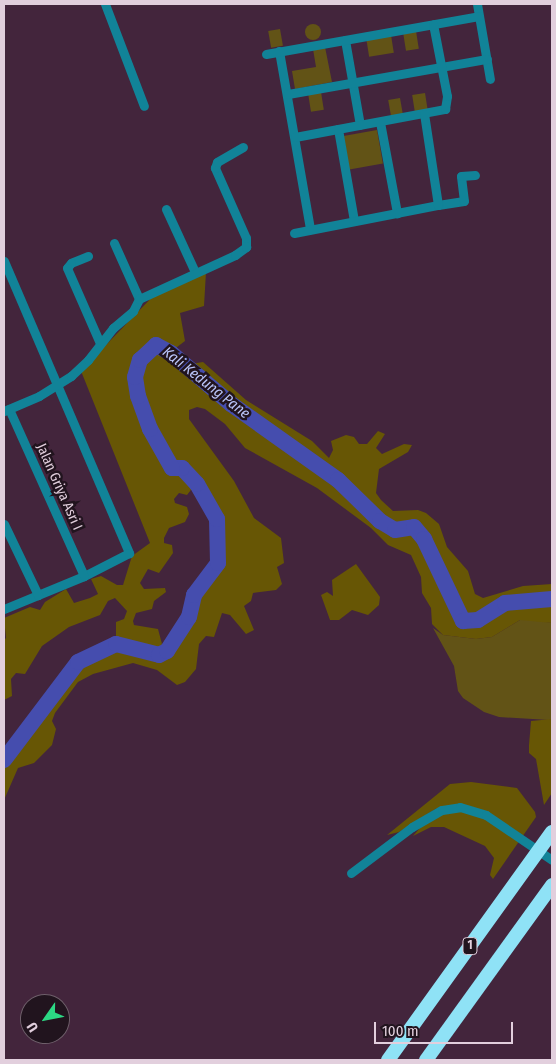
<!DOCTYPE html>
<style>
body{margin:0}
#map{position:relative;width:556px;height:1064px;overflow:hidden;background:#43253c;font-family:"Fira Sans Condensed",sans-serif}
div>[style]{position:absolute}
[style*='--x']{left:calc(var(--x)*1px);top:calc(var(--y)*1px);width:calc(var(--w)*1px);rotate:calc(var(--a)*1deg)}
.green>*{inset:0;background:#625316;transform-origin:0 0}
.round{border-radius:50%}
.forest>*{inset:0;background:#675605}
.river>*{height:16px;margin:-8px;padding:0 8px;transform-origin:8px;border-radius:8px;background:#454dae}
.minor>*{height:9px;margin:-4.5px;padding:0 4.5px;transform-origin:4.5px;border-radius:4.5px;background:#118398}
.highway>*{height:14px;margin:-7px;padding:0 7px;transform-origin:7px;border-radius:7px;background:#8fe2f6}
span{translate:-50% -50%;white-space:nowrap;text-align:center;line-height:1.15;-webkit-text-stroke:5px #21141e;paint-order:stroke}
.shield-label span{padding:1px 4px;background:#21141e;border:1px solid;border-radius:4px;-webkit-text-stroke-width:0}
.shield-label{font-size:12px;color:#e2cfdd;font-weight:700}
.street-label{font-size:14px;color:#e2cfdd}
.water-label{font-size:15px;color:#b9c4f8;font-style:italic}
.frame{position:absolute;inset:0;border:5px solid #e2cfdd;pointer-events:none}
.north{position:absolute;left:20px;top:994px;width:50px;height:50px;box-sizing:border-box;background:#21141e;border:1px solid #6e5f6a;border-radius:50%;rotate:237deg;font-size:14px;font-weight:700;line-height:20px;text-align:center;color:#e2cfdd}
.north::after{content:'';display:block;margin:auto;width:18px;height:22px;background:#2cd884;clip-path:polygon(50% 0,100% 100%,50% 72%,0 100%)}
.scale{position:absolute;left:374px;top:1022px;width:139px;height:22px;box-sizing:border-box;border:2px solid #e2cfdd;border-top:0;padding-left:6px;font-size:15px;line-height:18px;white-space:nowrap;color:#e2cfdd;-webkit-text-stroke:4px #21141e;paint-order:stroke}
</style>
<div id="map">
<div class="green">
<i class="round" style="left:305px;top:24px;width:16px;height:16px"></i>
<i style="left:280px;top:29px;width:17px;height:12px;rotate:80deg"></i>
<i style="left:416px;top:31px;width:18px;height:13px;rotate:81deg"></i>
<i style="left:391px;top:35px;width:18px;height:25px;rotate:81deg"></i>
<i style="clip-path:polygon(325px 47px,332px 82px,295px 89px,292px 71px,316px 67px,313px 49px)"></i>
<i style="left:321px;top:92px;width:18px;height:13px;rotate:81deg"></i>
<i style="left:425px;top:93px;width:18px;height:13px;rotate:81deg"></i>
<i style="left:400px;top:98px;width:17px;height:12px;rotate:80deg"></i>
<i style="left:377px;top:130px;width:34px;height:34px;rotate:80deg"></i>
<i style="clip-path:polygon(528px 619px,552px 623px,552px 719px,549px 720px,499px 717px,484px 712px,463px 698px,458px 691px,454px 666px,433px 628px,443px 635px,476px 639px,492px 637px,520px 620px)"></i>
</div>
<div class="forest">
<i style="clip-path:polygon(206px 272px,204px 306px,180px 313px,185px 341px,173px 350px,155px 340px,137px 358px,131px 377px,134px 397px,147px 430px,170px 471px,180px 472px,194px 486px,187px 495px,179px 493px,174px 499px,175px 503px,187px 507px,189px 514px,185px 522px,169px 528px,164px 538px,164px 543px,172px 545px,173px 553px,159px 573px,148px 569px,140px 583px,144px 589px,165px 588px,166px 592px,154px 601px,152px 609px,136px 613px,133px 621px,134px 625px,158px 629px,162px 644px,158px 652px,116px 641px,116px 622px,124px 619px,127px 611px,115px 598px,108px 601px,100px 615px,69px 627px,42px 646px,25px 674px,16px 673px,11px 679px,12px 696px,4px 700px,4px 640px,6px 638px,4px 618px,30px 607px,40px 610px,45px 602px,66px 589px,74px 603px,90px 598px,98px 594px,91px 579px,101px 576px,117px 585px,123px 585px,132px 556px,150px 543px,81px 371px,156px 293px)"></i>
<i style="clip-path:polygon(157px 349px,169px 355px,229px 407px,336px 482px,377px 523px,395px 533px,413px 531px,422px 540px,461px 624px,479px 623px,506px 606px,552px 602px,552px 623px,520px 620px,492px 637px,476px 639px,443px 635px,432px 624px,431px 608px,422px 593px,421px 577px,411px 555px,388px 545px,371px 528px,317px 488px,245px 448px,225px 424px,205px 409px,197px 407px,189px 410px,189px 419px,234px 481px,254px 518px,281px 538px,284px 563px,277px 567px,282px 584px,276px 590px,253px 593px,251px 601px,244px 606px,254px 630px,246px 634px,230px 615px,222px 613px,214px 637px,206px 636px,199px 644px,196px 669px,185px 682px,177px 685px,157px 670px,133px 663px,93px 674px,78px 682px,55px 713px,52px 721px,56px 729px,52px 745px,34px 763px,18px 768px,4px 800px,4px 765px,80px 664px,117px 648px,159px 659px,170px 653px,192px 619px,198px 596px,221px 564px,220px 518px,199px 482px,183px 465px,175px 464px,153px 427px,141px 395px,138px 377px,143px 361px)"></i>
<i style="clip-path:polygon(203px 362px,246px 400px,312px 441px,329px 458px,333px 450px,331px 441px,346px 435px,354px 437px,359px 444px,367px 444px,378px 431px,385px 434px,376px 448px,382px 454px,404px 444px,412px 445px,408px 452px,379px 469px,376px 493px,381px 500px,393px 511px,418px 510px,426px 513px,439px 524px,447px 547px,468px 571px,475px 594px,483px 598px,523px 586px,552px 584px,552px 595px,504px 600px,477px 616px,465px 617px,427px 537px,416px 524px,396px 526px,382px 518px,341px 477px,233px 401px,190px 364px)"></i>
<i style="clip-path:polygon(356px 564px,380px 597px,379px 605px,368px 615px,352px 610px,339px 620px,330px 620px,321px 595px,327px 592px,333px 596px,332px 580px)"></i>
<i style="clip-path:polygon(552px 719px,552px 793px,544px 805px,536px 759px,529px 753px,529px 745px,531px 721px)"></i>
<i style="clip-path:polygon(471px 782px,517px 788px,535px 812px,536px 817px,493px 879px,490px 875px,494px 858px,485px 846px,444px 827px,431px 827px,413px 836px,437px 808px,399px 832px,387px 835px,450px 784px)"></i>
</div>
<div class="river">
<i style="--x:4;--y:760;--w:123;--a:-52.9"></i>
<i style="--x:78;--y:662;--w:42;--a:-25.3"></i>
<i style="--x:116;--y:644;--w:44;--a:14.3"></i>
<i style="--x:159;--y:655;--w:9;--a:-27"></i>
<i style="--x:167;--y:651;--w:40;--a:-57.1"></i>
<i style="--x:189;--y:617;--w:23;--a:-77"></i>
<i style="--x:194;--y:595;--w:40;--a:-53"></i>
<i style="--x:218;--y:563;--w:44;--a:-91.3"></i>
<i style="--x:217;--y:519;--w:40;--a:-119.7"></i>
<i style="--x:197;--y:484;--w:22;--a:-133"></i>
<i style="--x:182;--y:468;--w:10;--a:180"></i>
<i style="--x:172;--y:468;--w:45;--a:-119.4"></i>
<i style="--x:150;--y:429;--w:35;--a:-110"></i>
<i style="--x:138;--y:396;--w:19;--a:-99"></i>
<i style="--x:135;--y:377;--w:18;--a:-74"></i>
<i style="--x:140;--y:360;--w:22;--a:-43"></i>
<i style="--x:156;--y:345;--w:17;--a:28"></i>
<i style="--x:171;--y:353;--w:79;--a:40.4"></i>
<i style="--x:231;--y:404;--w:131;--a:35.4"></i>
<i style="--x:338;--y:480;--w:59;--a:44.3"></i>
<i style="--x:380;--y:521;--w:17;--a:31"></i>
<i style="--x:395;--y:530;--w:19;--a:-9"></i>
<i style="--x:414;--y:527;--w:16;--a:50"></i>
<i style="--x:424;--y:539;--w:91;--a:64.6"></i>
<i style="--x:463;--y:621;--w:15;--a:-4"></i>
<i style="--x:478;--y:620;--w:32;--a:-32"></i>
<i style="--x:505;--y:603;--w:47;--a:-4.9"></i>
</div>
<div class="minor">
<i style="--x:105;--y:4;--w:109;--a:69.1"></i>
<i style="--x:477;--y:4;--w:76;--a:80.2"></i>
<i style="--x:345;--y:40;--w:86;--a:80"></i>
<i style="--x:279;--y:51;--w:181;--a:80.1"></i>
<i style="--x:266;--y:54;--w:216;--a:-10.1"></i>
<i style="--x:288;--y:94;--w:202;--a:-10"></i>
<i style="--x:380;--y:122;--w:93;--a:79.4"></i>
<i style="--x:338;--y:129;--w:93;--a:80.1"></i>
<i style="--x:295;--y:137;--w:153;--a:-10.6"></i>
<i style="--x:445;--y:109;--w:13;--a:-81"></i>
<i style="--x:447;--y:96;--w:73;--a:-101"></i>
<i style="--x:438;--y:205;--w:26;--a:-9"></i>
<i style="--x:464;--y:201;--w:25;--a:-97"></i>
<i style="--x:461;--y:176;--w:14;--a:-4"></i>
<i style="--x:166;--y:209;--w:69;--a:65.3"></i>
<i style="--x:294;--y:233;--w:147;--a:-11"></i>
<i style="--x:438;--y:205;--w:92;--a:-98.7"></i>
<i style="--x:114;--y:243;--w:61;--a:65.9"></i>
<i style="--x:88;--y:256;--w:18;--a:158"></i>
<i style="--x:71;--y:263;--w:6;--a:129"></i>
<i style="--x:67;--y:268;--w:82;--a:66.3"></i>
<i style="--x:4;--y:261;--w:318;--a:66.8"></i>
<i style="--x:129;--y:553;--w:51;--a:152.9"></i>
<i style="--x:84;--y:576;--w:87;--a:157.6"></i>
<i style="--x:9;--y:409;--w:183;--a:65.8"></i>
<i style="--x:4;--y:411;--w:38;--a:-23"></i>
<i style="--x:39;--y:396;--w:38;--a:-32"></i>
<i style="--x:71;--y:376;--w:23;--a:-43"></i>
<i style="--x:88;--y:360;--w:41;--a:-52"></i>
<i style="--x:113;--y:328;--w:26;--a:-40"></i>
<i style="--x:133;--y:311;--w:13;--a:-63"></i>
<i style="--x:139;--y:299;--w:106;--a:-24.6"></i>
<i style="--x:235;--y:255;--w:14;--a:-36"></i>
<i style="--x:246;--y:247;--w:9;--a:-90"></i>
<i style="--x:246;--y:238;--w:77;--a:-113.9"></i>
<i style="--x:215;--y:168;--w:6;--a:-72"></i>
<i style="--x:217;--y:162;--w:30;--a:-30"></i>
<i style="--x:4;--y:524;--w:79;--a:64.4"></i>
<i style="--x:351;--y:873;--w:76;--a:-37"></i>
<i style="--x:412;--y:827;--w:34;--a:-30"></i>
<i style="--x:442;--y:810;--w:18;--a:-9"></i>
<i style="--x:460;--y:807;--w:27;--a:17"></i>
<i style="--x:486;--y:815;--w:80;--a:34.3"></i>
</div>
<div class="highway">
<i style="--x:388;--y:1060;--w:281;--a:-54.3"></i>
<i style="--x:426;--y:1060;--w:216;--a:-54.2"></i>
</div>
<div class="shield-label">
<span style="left:470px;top:946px">1</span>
</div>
<div class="street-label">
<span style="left:59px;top:487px;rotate:66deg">Jalan Griya Asri I</span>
</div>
<div class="water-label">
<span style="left:206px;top:383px;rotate:38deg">Kali Kedung Pane</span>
</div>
<div class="frame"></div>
<div class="north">U</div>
<div class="scale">100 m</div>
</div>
